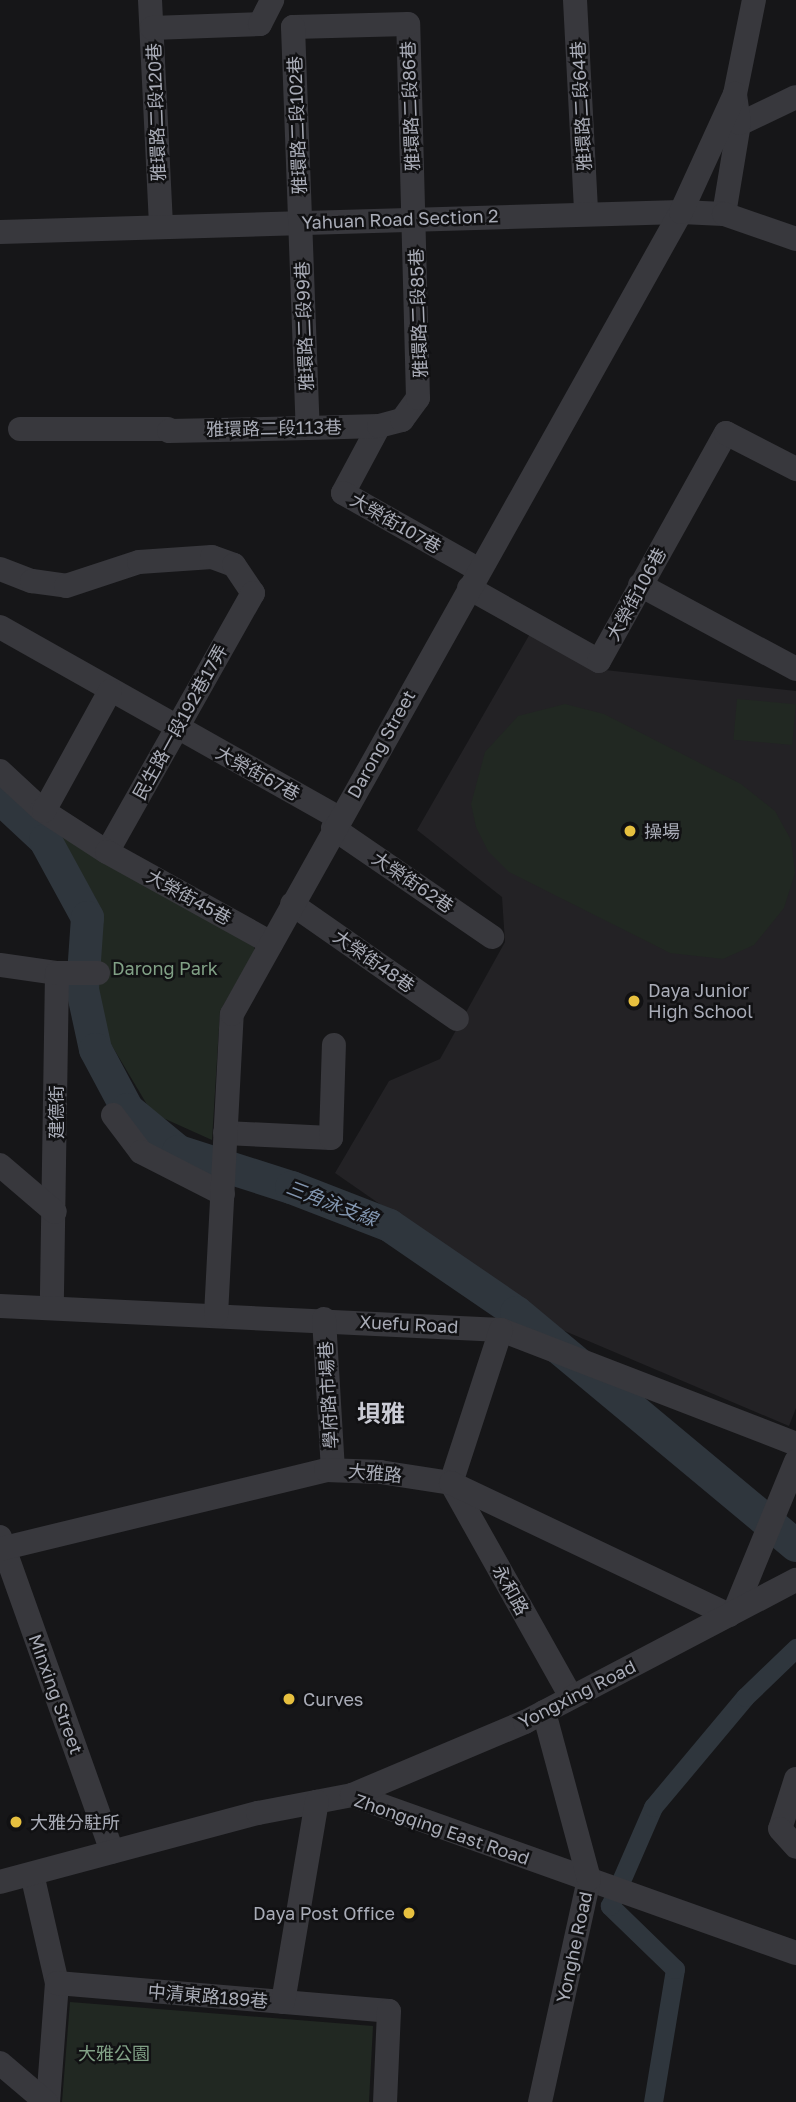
<!DOCTYPE html>
<meta charset="utf-8">
<style>
body{margin:0}
#map{position:relative;width:796px;height:2102px;overflow:hidden;background:#161618;font-family:"Golos Text","Noto Sans TC",sans-serif}
div>[style]{position:absolute}
[style*='--x']{left:calc(var(--x)*1px);top:calc(var(--y)*1px);width:calc(var(--w)*1px);rotate:calc(var(--a)*1deg)}
.built>*{inset:0;background:#232225}
.green>*{inset:0;background:#212822;transform-origin:0 0}
.canal>*{height:19px;margin:-9.5px;padding:0 9.5px;transform-origin:9.5px;border-radius:9.5px;background:#2f363d}
.river>*{height:33px;margin:-16.5px;padding:0 16.5px;transform-origin:16.5px;border-radius:16.5px;background:#2f363d}
.minor>*{height:24px;margin:-12px;padding:0 12px;transform-origin:12px;border-radius:12px;background:#38383d}
.dots>*{width:19px;height:19px;translate:-50% -50%;box-sizing:border-box;border:4px solid #111113;border-radius:50%}
span{translate:-50% -50%;white-space:nowrap;text-align:center;line-height:1.15;-webkit-text-stroke:5px #111113;paint-order:stroke}
.street-label{font-size:18px;color:#a9acb7}
.poi-label{font-size:18px;color:#a9acb7}
.left{translate:0 -50%;text-align:left}
.right{translate:-100% -50%;text-align:right}
.park-label{font-size:18px;color:#81a186}
.water-label{font-size:19px;color:#8296b0;font-style:italic}
.district-label{font-size:24px;color:#cacbd4;font-weight:700}
</style>
<div id="map">
<div class="built">
<i style="clip-path:polygon(531px 632px,596px 669px,796px 691px,796px 1408px,789px 1426px,560px 1329px,335px 1173px,389px 1081px,440px 1059px,505px 942px,502px 897px,417px 830px)"></i>
</div>
<div class="green">
<i style="left:737px;top:699px;width:59px;height:41px;rotate:5deg"></i>
<i style="clip-path:polygon(565px 704px,604px 714px,741px 784px,775px 811px,791px 840px,795px 873px,784px 908px,754px 945px,723px 959px,670px 953px,509px 872px,488px 851px,476px 827px,471px 804px,485px 752px,518px 716px)"></i>
<i style="clip-path:polygon(43px 814px,250px 935px,255px 950px,220px 1011px,212px 1140px,152px 1113px,105px 1034px,95px 984px,100px 922px,95px 897px)"></i>
<i style="clip-path:polygon(70px 2002px,373px 2026px,369px 2102px,62px 2102px)"></i>
</div>
<div class="canal">
<i style="--x:653;--y:2102;--w:135;--a:-80.6"></i>
<i style="--x:675;--y:1969;--w:91;--a:-135.9"></i>
<i style="--x:610;--y:1906;--w:108;--a:-66.5"></i>
<i style="--x:653;--y:1807;--w:143;--a:-50.1"></i>
<i style="--x:745;--y:1697;--w:71;--a:-43.9"></i>
</div>
<div class="river">
<i style="--x:0;--y:798;--w:62;--a:43"></i>
<i style="--x:45;--y:840;--w:88;--a:61.4"></i>
<i style="--x:87;--y:917;--w:72;--a:94"></i>
<i style="--x:82;--y:989;--w:61;--a:77.8"></i>
<i style="--x:95;--y:1049;--w:68;--a:61.9"></i>
<i style="--x:127;--y:1109;--w:66;--a:39.5"></i>
<i style="--x:178;--y:1151;--w:119;--a:17.7"></i>
<i style="--x:291;--y:1187;--w:105;--a:21.2"></i>
<i style="--x:389;--y:1225;--w:154;--a:34.4"></i>
<i style="--x:516;--y:1312;--w:364;--a:39.8"></i>
</div>
<div class="minor">
<i style="--x:150;--y:0;--w:225;--a:87.2"></i>
<i style="--x:575;--y:0;--w:213;--a:87"></i>
<i style="--x:152;--y:28;--w:108;--a:-2.1"></i>
<i style="--x:260;--y:24;--w:27;--a:-63"></i>
<i style="--x:727;--y:130;--w:76;--a:-25.6"></i>
<i style="--x:724;--y:214;--w:92;--a:-80.6"></i>
<i style="--x:739;--y:123;--w:29;--a:-98"></i>
<i style="--x:735;--y:94;--w:96;--a:-78.6"></i>
<i style="--x:0;--y:232;--w:681;--a:-1.68"></i>
<i style="--x:681;--y:212;--w:43;--a:2.7"></i>
<i style="--x:724;--y:214;--w:76;--a:19.1"></i>
<i style="--x:379;--y:426;--w:76;--a:118.2"></i>
<i style="--x:343;--y:493;--w:156;--a:29.5"></i>
<i style="--x:20;--y:429;--w:148;--a:0"></i>
<i style="--x:169;--y:431;--w:139;--a:-1.2"></i>
<i style="--x:308;--y:428;--w:71;--a:-1.6"></i>
<i style="--x:379;--y:426;--w:24;--a:-15"></i>
<i style="--x:402;--y:420;--w:27;--a:-54"></i>
<i style="--x:418;--y:398;--w:374;--a:-91.5"></i>
<i style="--x:408;--y:24;--w:115;--a:178.5"></i>
<i style="--x:293;--y:27;--w:401;--a:87.9"></i>
<i style="--x:0;--y:569;--w:34;--a:21"></i>
<i style="--x:32;--y:581;--w:34;--a:8"></i>
<i style="--x:66;--y:586;--w:77;--a:-18.2"></i>
<i style="--x:139;--y:562;--w:73;--a:-3.9"></i>
<i style="--x:212;--y:557;--w:23;--a:20"></i>
<i style="--x:234;--y:565;--w:34;--a:56"></i>
<i style="--x:253;--y:593;--w:297;--a:119.4"></i>
<i style="--x:640;--y:585;--w:177;--a:28.3"></i>
<i style="--x:469;--y:588;--w:149;--a:29.3"></i>
<i style="--x:599;--y:661;--w:261;--a:-60.9"></i>
<i style="--x:726;--y:433;--w:79;--a:27.2"></i>
<i style="--x:0;--y:627;--w:389;--a:29.4"></i>
<i style="--x:0;--y:771;--w:57;--a:42.9"></i>
<i style="--x:42;--y:810;--w:77;--a:32.9"></i>
<i style="--x:107;--y:852;--w:188;--a:29"></i>
<i style="--x:44;--y:811;--w:137;--a:-61.2"></i>
<i style="--x:333;--y:828;--w:193;--a:34.4"></i>
<i style="--x:292;--y:904;--w:201;--a:34.9"></i>
<i style="--x:0;--y:965;--w:58;--a:8"></i>
<i style="--x:57;--y:973;--w:335;--a:90.9"></i>
<i style="--x:57;--y:973;--w:41;--a:0"></i>
<i style="--x:113;--y:1115;--w:46;--a:52.9"></i>
<i style="--x:141;--y:1152;--w:92;--a:27.1"></i>
<i style="--x:225;--y:1133;--w:106;--a:2.7"></i>
<i style="--x:331;--y:1138;--w:93;--a:-88.2"></i>
<i style="--x:0;--y:1165;--w:72;--a:40.5"></i>
<i style="--x:0;--y:1306;--w:502;--a:2.74"></i>
<i style="--x:501;--y:1330;--w:316;--a:21.1"></i>
<i style="--x:216;--y:1315;--w:301;--a:-87"></i>
<i style="--x:232;--y:1014;--w:919;--a:-60.76"></i>
<i style="--x:681;--y:212;--w:130;--a:-65.4"></i>
<i style="--x:324;--y:1319;--w:151;--a:86.6"></i>
<i style="--x:501;--y:1330;--w:161;--a:108.1"></i>
<i style="--x:451;--y:1483;--w:245;--a:60.7"></i>
<i style="--x:0;--y:1537;--w:334;--a:70.4"></i>
<i style="--x:0;--y:1549;--w:335;--a:-13.6"></i>
<i style="--x:326;--y:1470;--w:54;--a:2.1"></i>
<i style="--x:380;--y:1472;--w:72;--a:8.8"></i>
<i style="--x:451;--y:1483;--w:308;--a:25.4"></i>
<i style="--x:735;--y:1610;--w:161;--a:-67.7"></i>
<i style="--x:796;--y:1779;--w:52;--a:107.7"></i>
<i style="--x:780;--y:1829;--w:24;--a:48"></i>
<i style="--x:352;--y:1795;--w:471;--a:19.6"></i>
<i style="--x:32;--y:1874;--w:112;--a:77.1"></i>
<i style="--x:57;--y:1983;--w:119;--a:94.3"></i>
<i style="--x:0;--y:1882;--w:267;--a:-15"></i>
<i style="--x:258;--y:1813;--w:96;--a:-10.8"></i>
<i style="--x:352;--y:1795;--w:188;--a:-22.9"></i>
<i style="--x:525;--y:1722;--w:306;--a:-27.7"></i>
<i style="--x:57;--y:1983;--w:333;--a:4.8"></i>
<i style="--x:389;--y:2011;--w:91;--a:92.5"></i>
<i style="--x:283;--y:2002;--w:203;--a:-80.4"></i>
<i style="--x:0;--y:2063;--w:60;--a:40.3"></i>
<i style="--x:540;--y:2102;--w:228;--a:-77.6"></i>
<i style="--x:589;--y:1879;--w:173;--a:-105.1"></i>
</div>
<div class="dots">
<i style="left:630px;top:831px;background:#e7c03f"></i>
<i style="left:634px;top:1001px;background:#e7c03f"></i>
<i style="left:289px;top:1699px;background:#e7c03f"></i>
<i style="left:16px;top:1822px;background:#e7c03f"></i>
<i style="left:409px;top:1913px;background:#e7c03f"></i>
</div>
<div class="street-label">
<span style="left:410px;top:106px;rotate:-92deg">雅環路二段86巷</span>
<span style="left:581px;top:106px;rotate:-93deg">雅環路二段64巷</span>
<span style="left:156px;top:112px;rotate:-92deg">雅環路二段120巷</span>
<span style="left:297px;top:125px;rotate:-92deg">雅環路二段102巷</span>
<span style="left:400px;top:219px;rotate:-2deg">Yahuan Road Section 2</span>
<span style="left:418px;top:313px;rotate:-92deg">雅環路二段85巷</span>
<span style="left:304px;top:326px;rotate:-92deg">雅環路二段99巷</span>
<span style="left:274px;top:428px;rotate:-1deg">雅環路二段113巷</span>
<span style="left:396px;top:523px;rotate:30deg">大榮街107巷</span>
<span style="left:636px;top:594px;rotate:-61deg">大榮街106巷</span>
<span style="left:180px;top:722px;rotate:-61deg">民生路一段192巷17弄</span>
<span style="left:381px;top:744px;rotate:-61deg">Darong Street</span>
<span style="left:258px;top:773px;rotate:29deg">大榮街67巷</span>
<span style="left:413px;top:882px;rotate:34deg">大榮街62巷</span>
<span style="left:189px;top:897px;rotate:29deg">大榮街45巷</span>
<span style="left:374px;top:961px;rotate:35deg">大榮街48巷</span>
<span style="left:56px;top:1112px;rotate:-90deg">建德街</span>
<span style="left:409px;top:1324px;rotate:3deg">Xuefu Road</span>
<span style="left:328px;top:1395px;rotate:-93deg">學府路市場巷</span>
<span style="left:375px;top:1473px;rotate:5deg">大雅路</span>
<span style="left:511px;top:1590px;rotate:61deg">永和路</span>
<span style="left:56px;top:1694px;rotate:70deg">Minxing Street</span>
<span style="left:577px;top:1694px;rotate:-27deg">Yongxing Road</span>
<span style="left:442px;top:1829px;rotate:19deg">Zhongqing East Road</span>
<span style="left:574px;top:1947px;rotate:-78deg">Yonghe Road</span>
<span style="left:208px;top:1996px;rotate:5deg">中清東路189巷</span>
</div>
<div class="poi-label">
<span class="left" style="left:644px;top:831px">操場</span>
<span class="left" style="left:648px;top:1001px">Daya Junior<br>High School</span>
<span class="left" style="left:303px;top:1699px">Curves</span>
<span class="left" style="left:30px;top:1822px">大雅分駐所</span>
<span class="right" style="left:395px;top:1913px">Daya Post Office</span>
</div>
<div class="park-label">
<span style="left:165px;top:968px">Darong Park</span>
<span style="left:114px;top:2053px">大雅公園</span>
</div>
<div class="water-label">
<span style="left:332px;top:1203px;rotate:21deg">三角泳支線</span>
</div>
<div class="district-label">
<span style="left:381px;top:1413px">垻雅</span>
</div>
</div>
